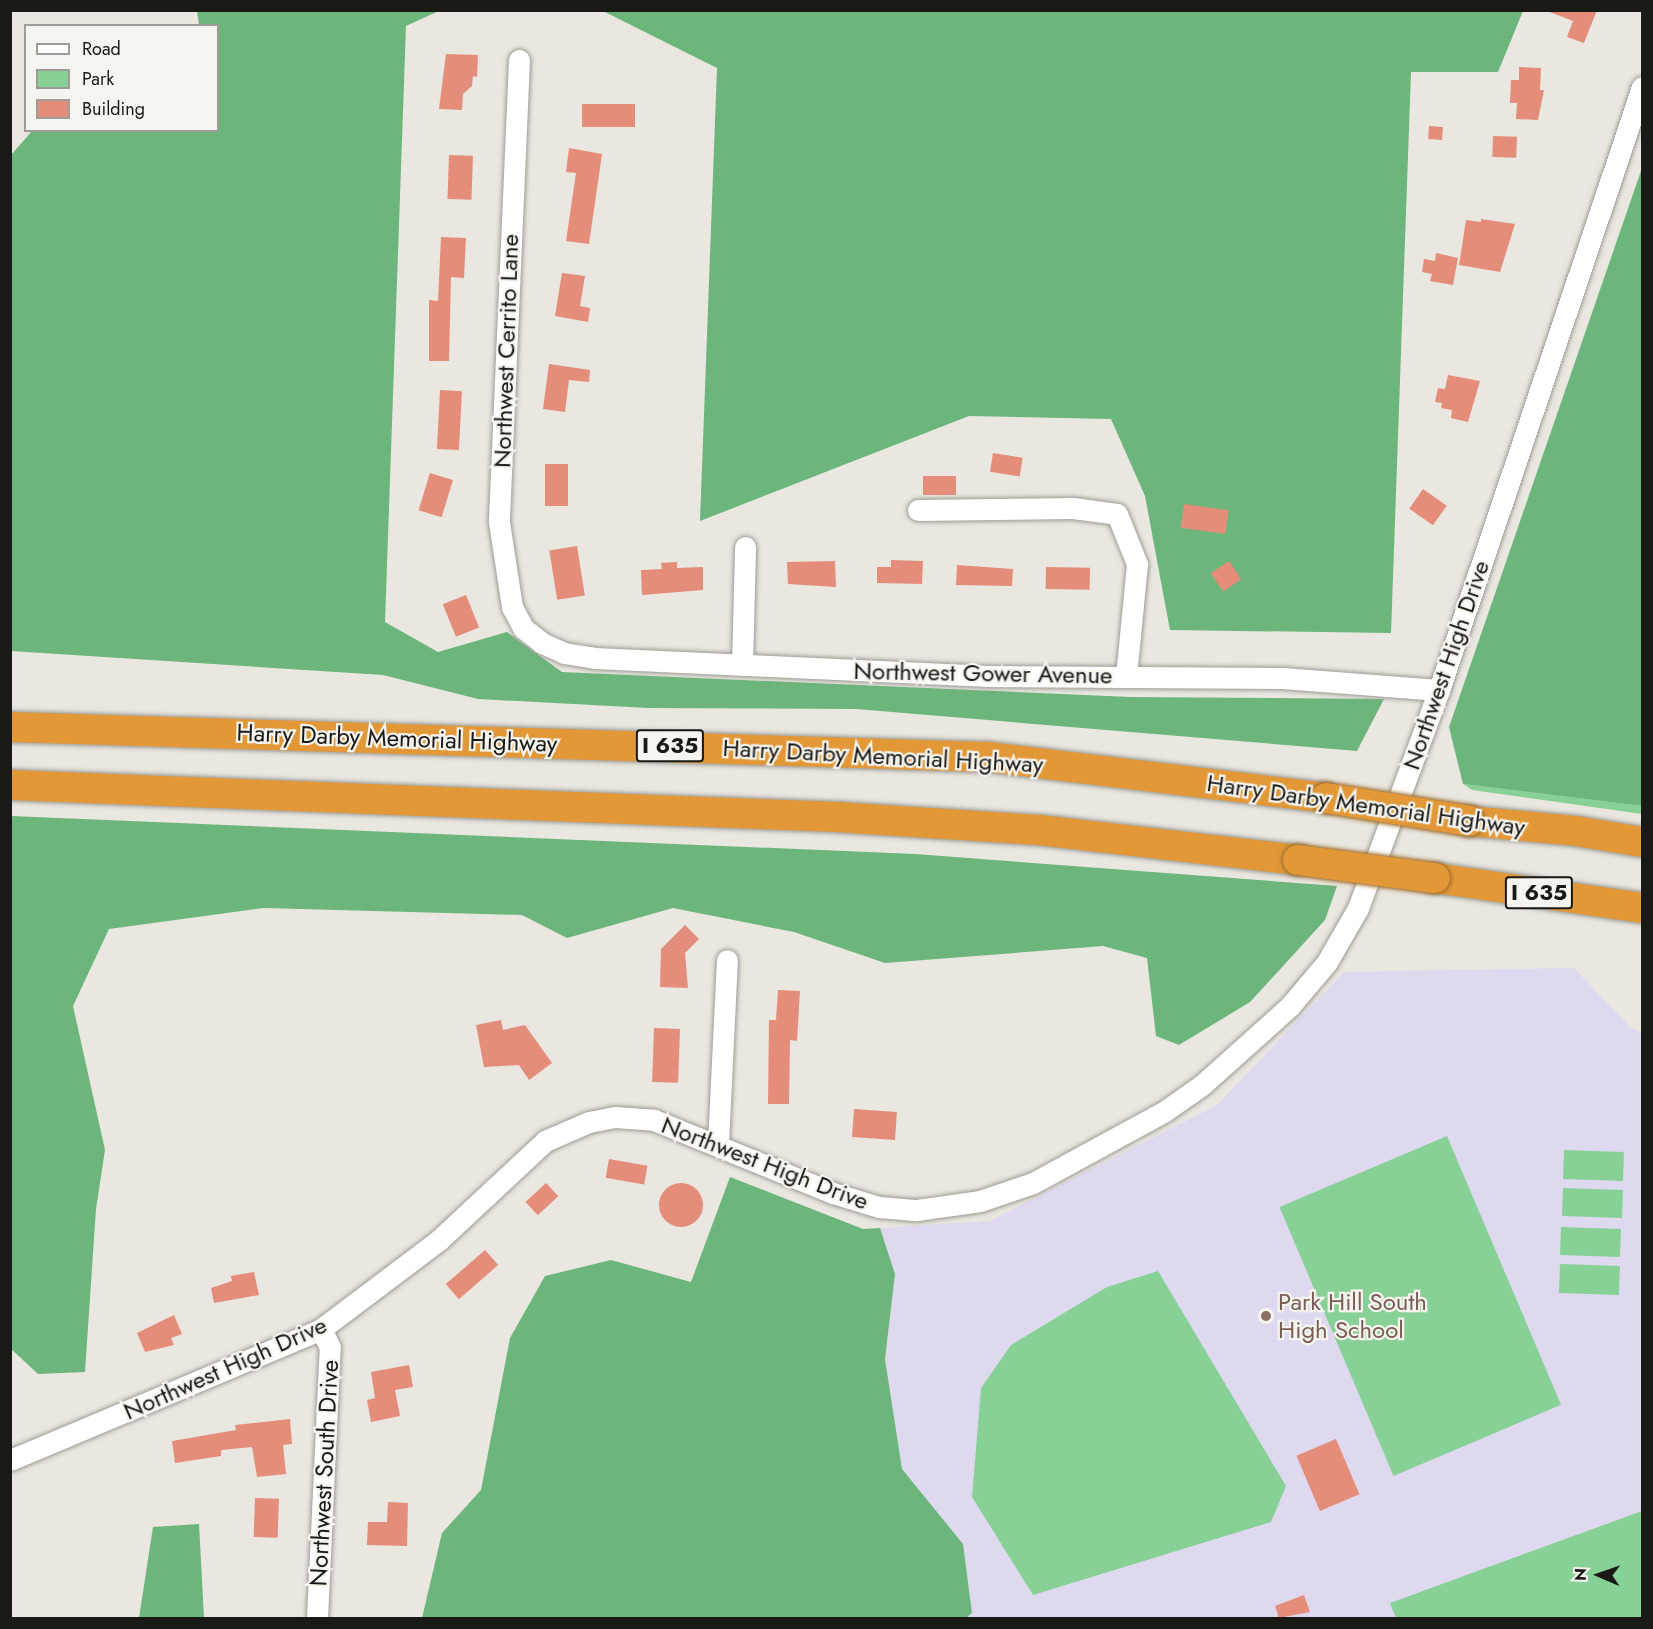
<!DOCTYPE html>
<style>
body{margin:0}
#map{position:relative;width:1653px;height:1629px;overflow:hidden;background:#e9e7e0;font-family:Jost,sans-serif}
div>[style]{position:absolute}
[style*='--x']{left:calc(var(--x)*1px);top:calc(var(--y)*1px);width:calc(var(--w)*1px);rotate:calc(var(--a)*1deg)}
.education>*{inset:0;background:#dfd9ef}
.green>*{inset:0;background:#87d096;transform-origin:0 0}
.forest>*{inset:0;background:#6cb57c}
.building>*{inset:0;background:#e48d7a;transform-origin:0 0}
.round{border-radius:50%}
.roads{filter:drop-shadow(0 0 2px #9d9b95) drop-shadow(0 0 2px #9d9b95)}
.minor>*{height:21px;margin:-10.5px;padding:0 10.5px;transform-origin:10.5px;border-radius:10.5px;background:#fff}
.highway>*{height:30px;margin:-15px;padding:0 15px;transform-origin:15px;border-radius:15px;background:#e39838}
.bridges{filter:drop-shadow(0 0 2px #9c6c2c) drop-shadow(0 0 2px #9c6c2c)}
.highway-bridge>*{height:30px;margin:-15px;padding:0 15px;transform-origin:15px;border-radius:15px;background:#e39838}
.dots>*{width:16px;height:16px;translate:-50% -50%;box-sizing:border-box;border:3px solid #f6f4ee;border-radius:50%}
span{translate:-50% -50%;white-space:nowrap;text-align:center;line-height:1.15;-webkit-text-stroke:4.5px #f6f4ee;paint-order:stroke}
.shield-label span{padding:2px 4px;background:#f6f4ee;border:2px solid;border-radius:4px;-webkit-text-stroke-width:0}
.shield-label{font-size:22px;color:#191916;font-weight:700}
.street-label{font-size:24px;color:#191916}
.education-label{font-size:24px;color:#785e54}
.left{translate:0 -50%;text-align:left}
.frame{position:absolute;inset:0;border:12px solid #191916;pointer-events:none}
.legend{position:absolute;left:24px;top:24px;width:195px;height:108px;box-sizing:border-box;background:#f6f4ee;border:2px solid #9e9c98;margin:0;padding:8px 10px;list-style:none;font-size:18px;color:#191916}
.legend li{display:flex;align-items:center;gap:12px;height:30px}
.legend b{width:30px;border:2px solid #9e9c98}
.north{position:absolute;left:1569px;top:1545px;width:60px;height:60px;-webkit-text-stroke:4px #f6f4ee;paint-order:stroke;rotate:272deg;font-size:16px;font-weight:700;line-height:24px;text-align:center;color:#191916}
.north::after{content:'';display:block;margin:auto;width:21px;height:27px;background:#191916;clip-path:polygon(50% 0,100% 100%,50% 72%,0 100%)}
</style>
<div id="map">
<div class="education">
<i style="clip-path:polygon(1574px 968px,1630px 1027px,1642px 1033px,1642px 1618px,966px 1618px,972px 1613px,963px 1544px,902px 1469px,885px 1359px,895px 1274px,880px 1228px,990px 1221px,1217px 1105px,1344px 972px)"></i>
</div>
<div class="green">
<i style="clip-path:polygon(1463px 784px,1642px 806px,1642px 814px,1472px 790px)"></i>
<i style="left:1447px;top:1136px;width:292px;height:182px;rotate:67deg"></i>
<i style="left:1564px;top:1150px;width:60px;height:29px;rotate:2deg"></i>
<i style="left:1563px;top:1188px;width:60px;height:28px;rotate:2deg"></i>
<i style="left:1561px;top:1227px;width:60px;height:28px;rotate:2deg"></i>
<i style="left:1560px;top:1264px;width:60px;height:29px;rotate:2deg"></i>
<i style="clip-path:polygon(1158px 1271px,1286px 1486px,1271px 1522px,1033px 1595px,972px 1497px,981px 1388px,1011px 1345px,1107px 1287px)"></i>
<i style="clip-path:polygon(1642px 1511px,1642px 1618px,1396px 1618px,1390px 1603px)"></i>
</div>
<div class="forest">
<i style="clip-path:polygon(441px 10px,406px 26px,385px 622px,438px 652px,507px 632px,562px 672px,1130px 697px,1384px 699px,1357px 751px,856px 709px,648px 708px,478px 699px,383px 675px,11px 651px,11px 155px,32px 131px,218px 130px,218px 26px,199px 25px,197px 11px)"></i>
<i style="clip-path:polygon(603px 11px,1523px 11px,1498px 72px,1411px 72px,1391px 633px,1170px 630px,1145px 496px,1111px 419px,969px 416px,700px 521px,717px 68px)"></i>
<i style="clip-path:polygon(1642px 168px,1642px 806px,1463px 784px,1449px 727px)"></i>
<i style="clip-path:polygon(11px 816px,915px 854px,1337px 886px,1325px 920px,1250px 1002px,1179px 1045px,1156px 1036px,1147px 958px,1103px 946px,885px 963px,794px 932px,673px 908px,567px 938px,522px 915px,264px 908px,109px 929px,73px 1006px,105px 1150px,96px 1209px,85px 1372px,38px 1374px,10px 1348px)"></i>
<i style="clip-path:polygon(730px 1177px,863px 1229px,880px 1228px,895px 1274px,885px 1359px,902px 1469px,963px 1544px,972px 1613px,966px 1618px,422px 1618px,442px 1533px,481px 1490px,510px 1338px,545px 1276px,611px 1260px,691px 1282px)"></i>
<i style="clip-path:polygon(199px 1524px,204px 1618px,139px 1618px,153px 1527px)"></i>
</div>
<div class="building">
<i style="clip-path:polygon(1597px 10px,1584px 43px,1567px 37px,1573px 21px,1547px 11px)"></i>
<i style="clip-path:polygon(446px 54px,478px 55px,477px 77px,473px 76px,472px 86px,463px 94px,462px 110px,439px 109px)"></i>
<i style="clip-path:polygon(1519px 67px,1541px 68px,1540px 90px,1544px 90px,1538px 120px,1516px 119px,1517px 103px,1510px 103px,1511px 80px,1519px 80px)"></i>
<i style="left:582px;top:104px;width:53px;height:23px"></i>
<i style="left:1429px;top:126px;width:14px;height:13px;rotate:4deg"></i>
<i style="left:1493px;top:136px;width:24px;height:21px;rotate:2deg"></i>
<i style="clip-path:polygon(569px 148px,602px 154px,589px 244px,566px 241px,576px 173px,566px 172px)"></i>
<i style="left:449px;top:155px;width:24px;height:44px;rotate:2deg"></i>
<i style="clip-path:polygon(1481px 219px,1515px 224px,1500px 272px,1459px 265px,1466px 220px,1481px 222px)"></i>
<i style="clip-path:polygon(441px 237px,466px 238px,464px 278px,451px 277px,449px 361px,429px 361px,429px 300px,438px 301px)"></i>
<i style="clip-path:polygon(1436px 253px,1458px 258px,1453px 285px,1430px 281px,1432px 274px,1422px 272px,1424px 259px,1435px 261px)"></i>
<i style="clip-path:polygon(562px 273px,585px 276px,580px 306px,590px 308px,588px 322px,555px 316px)"></i>
<i style="clip-path:polygon(549px 364px,590px 370px,589px 382px,569px 380px,565px 412px,543px 409px)"></i>
<i style="clip-path:polygon(1448px 375px,1480px 381px,1468px 422px,1451px 418px,1452px 410px,1441px 408px,1442px 403px,1435px 402px,1438px 388px,1445px 389px)"></i>
<i style="left:440px;top:390px;width:22px;height:59px;rotate:3deg"></i>
<i style="left:993px;top:453px;width:30px;height:19px;rotate:9deg"></i>
<i style="left:545px;top:464px;width:23px;height:42px"></i>
<i style="left:430px;top:473px;width:24px;height:39px;rotate:17deg"></i>
<i style="left:923px;top:476px;width:33px;height:19px"></i>
<i style="left:1423px;top:489px;width:29px;height:24px;rotate:35deg"></i>
<i style="left:1184px;top:504px;width:45px;height:24px;rotate:8deg"></i>
<i style="left:577px;top:546px;width:50px;height:28px;rotate:81deg"></i>
<i style="clip-path:polygon(891px 560px,923px 561px,922px 584px,877px 583px,877px 567px,891px 567px)"></i>
<i style="clip-path:polygon(835px 561px,836px 587px,788px 584px,787px 562px)"></i>
<i style="left:1229px;top:561px;width:22px;height:22px;rotate:56deg"></i>
<i style="clip-path:polygon(677px 562px,677px 568px,703px 567px,703px 590px,642px 595px,641px 570px,662px 569px,661px 563px)"></i>
<i style="clip-path:polygon(957px 565px,1013px 569px,1012px 586px,956px 585px)"></i>
<i style="left:1046px;top:567px;width:44px;height:22px;rotate:1deg"></i>
<i style="left:466px;top:595px;width:35px;height:25px;rotate:68deg"></i>
<i style="clip-path:polygon(685px 925px,699px 939px,685px 953px,688px 988px,660px 987px,661px 949px)"></i>
<i style="clip-path:polygon(778px 990px,800px 991px,797px 1041px,790px 1040px,789px 1104px,768px 1104px,769px 1020px,776px 1020px)"></i>
<i style="clip-path:polygon(501px 1020px,503px 1030px,525px 1025px,552px 1063px,529px 1080px,519px 1065px,484px 1067px,476px 1025px)"></i>
<i style="left:654px;top:1028px;width:26px;height:54px;rotate:2deg"></i>
<i style="left:854px;top:1109px;width:43px;height:28px;rotate:4deg"></i>
<i style="left:609px;top:1159px;width:39px;height:19px;rotate:10deg"></i>
<i style="left:546px;top:1183px;width:18px;height:28px;rotate:47deg"></i>
<i class="round" style="left:659px;top:1183px;width:44px;height:44px"></i>
<i style="left:485px;top:1250px;width:20px;height:52px;rotate:49deg"></i>
<i style="clip-path:polygon(254px 1272px,259px 1295px,214px 1303px,211px 1288px,232px 1281px,231px 1276px)"></i>
<i style="clip-path:polygon(174px 1315px,182px 1334px,171px 1338px,174px 1345px,145px 1352px,137px 1333px)"></i>
<i style="clip-path:polygon(409px 1365px,413px 1387px,395px 1390px,400px 1416px,371px 1422px,367px 1400px,375px 1398px,371px 1372px)"></i>
<i style="clip-path:polygon(290px 1419px,292px 1444px,283px 1445px,286px 1474px,257px 1477px,252px 1447px,221px 1450px,221px 1456px,175px 1463px,172px 1441px,236px 1430px,235px 1425px)"></i>
<i style="left:1336px;top:1439px;width:60px;height:43px;rotate:67deg"></i>
<i style="left:255px;top:1498px;width:24px;height:39px;rotate:2deg"></i>
<i style="clip-path:polygon(388px 1502px,408px 1503px,407px 1546px,367px 1545px,368px 1522px,387px 1522px)"></i>
<i style="clip-path:polygon(1304px 1595px,1310px 1612px,1279px 1618px,1275px 1606px)"></i>
</div>
<div class="roads">
<div class="minor">
<i style="--x:519;--y:60;--w:462;--a:92.5"></i>
<i style="--x:499;--y:522;--w:86;--a:81.3"></i>
<i style="--x:512;--y:607;--w:24;--a:62"></i>
<i style="--x:523;--y:628;--w:24;--a:38"></i>
<i style="--x:542;--y:643;--w:24;--a:24"></i>
<i style="--x:564;--y:653;--w:30;--a:9"></i>
<i style="--x:594;--y:658;--w:391;--a:2.6"></i>
<i style="--x:985;--y:676;--w:298;--a:0.4"></i>
<i style="--x:1283;--y:678;--w:156;--a:4.4"></i>
<i style="--x:918;--y:510;--w:155;--a:-0.7"></i>
<i style="--x:1073;--y:508;--w:44;--a:7.8"></i>
<i style="--x:1117;--y:514;--w:54;--a:68.2"></i>
<i style="--x:1137;--y:564;--w:113;--a:95.6"></i>
<i style="--x:742;--y:665;--w:118;--a:-88.5"></i>
<i style="--x:718;--y:1143;--w:183;--a:-87.2"></i>
<i style="--x:10;--y:1460;--w:337;--a:-22.8"></i>
<i style="--x:321;--y:1329;--w:148;--a:-37"></i>
<i style="--x:439;--y:1240;--w:145;--a:-43"></i>
<i style="--x:545;--y:1141;--w:48;--a:-23.4"></i>
<i style="--x:589;--y:1122;--w:26;--a:-11"></i>
<i style="--x:615;--y:1117;--w:39;--a:4"></i>
<i style="--x:654;--y:1120;--w:193;--a:22.2"></i>
<i style="--x:833;--y:1193;--w:48;--a:16.9"></i>
<i style="--x:879;--y:1207;--w:38;--a:5"></i>
<i style="--x:917;--y:1210;--w:64;--a:-8.1"></i>
<i style="--x:980;--y:1201;--w:56;--a:-18.8"></i>
<i style="--x:1033;--y:1183;--w:150;--a:-28.6"></i>
<i style="--x:1165;--y:1111;--w:45;--a:-35.1"></i>
<i style="--x:1202;--y:1085;--w:118;--a:-41.9"></i>
<i style="--x:1290;--y:1006;--w:57;--a:-49.9"></i>
<i style="--x:1327;--y:962;--w:62;--a:-60.1"></i>
<i style="--x:1358;--y:908;--w:233;--a:-69.6"></i>
<i style="--x:1439;--y:690;--w:636;--a:-71.39"></i>
<i style="--x:317;--y:1618;--w:271;--a:-87.3"></i>
<i style="--x:330;--y:1347;--w:20;--a:-117"></i>
</div>
<div class="highway">
<i style="--x:10;--y:727;--w:978;--a:1.76"></i>
<i style="--x:988;--y:757;--w:340;--a:6.9"></i>
<i style="--x:10;--y:785;--w:828;--a:2.22"></i>
<i style="--x:837;--y:817;--w:202;--a:3.7"></i>
<i style="--x:1039;--y:830;--w:261;--a:6.6"></i>
<i style="--x:1469;--y:821;--w:107;--a:5.3"></i>
<i style="--x:1576;--y:831;--w:67;--a:9.5"></i>
<i style="--x:1435;--y:878;--w:209;--a:8.2"></i>
</div>
</div>
<div class="bridges">
<div class="highway-bridge">
<i style="--x:1326;--y:798;--w:145;--a:9.1"></i>
<i style="--x:1298;--y:860;--w:138;--a:7.5"></i>
</div>
</div>
<div class="dots">
<i style="left:1266px;top:1316px;background:#8d6e63"></i>
</div>
<div class="shield-label">
<span style="left:670px;top:746px">I 635</span>
<span style="left:1539px;top:893px">I 635</span>
</div>
<div class="street-label">
<span style="left:506px;top:351px;rotate:-88deg">Northwest Cerrito Lane</span>
<span style="left:1446px;top:665px;rotate:-71deg">Northwest High Drive</span>
<span style="left:983px;top:673px;rotate:1deg">Northwest Gower Avenue</span>
<span style="left:397px;top:738px;rotate:2deg">Harry Darby Memorial Highway</span>
<span style="left:883px;top:756px;rotate:3deg">Harry Darby Memorial Highway</span>
<span style="left:1366px;top:805px;rotate:8deg">Harry Darby Memorial Highway</span>
<span style="left:765px;top:1163px;rotate:21deg">Northwest High Drive</span>
<span style="left:225px;top:1368px;rotate:-24deg">Northwest High Drive</span>
<span style="left:324px;top:1473px;rotate:-87deg">Northwest South Drive</span>
</div>
<div class="education-label">
<span class="left" style="left:1278px;top:1316px">Park Hill South<br>High School</span>
</div>
<div class="frame"></div>
<ul class="legend">
<li><b style="height:8px;background:#fff"></b>Road</li>
<li><b style="height:16px;background:#87d096"></b>Park</li>
<li><b style="height:16px;background:#e48d7a"></b>Building</li>
</ul>
<div class="north">N</div>
</div>
